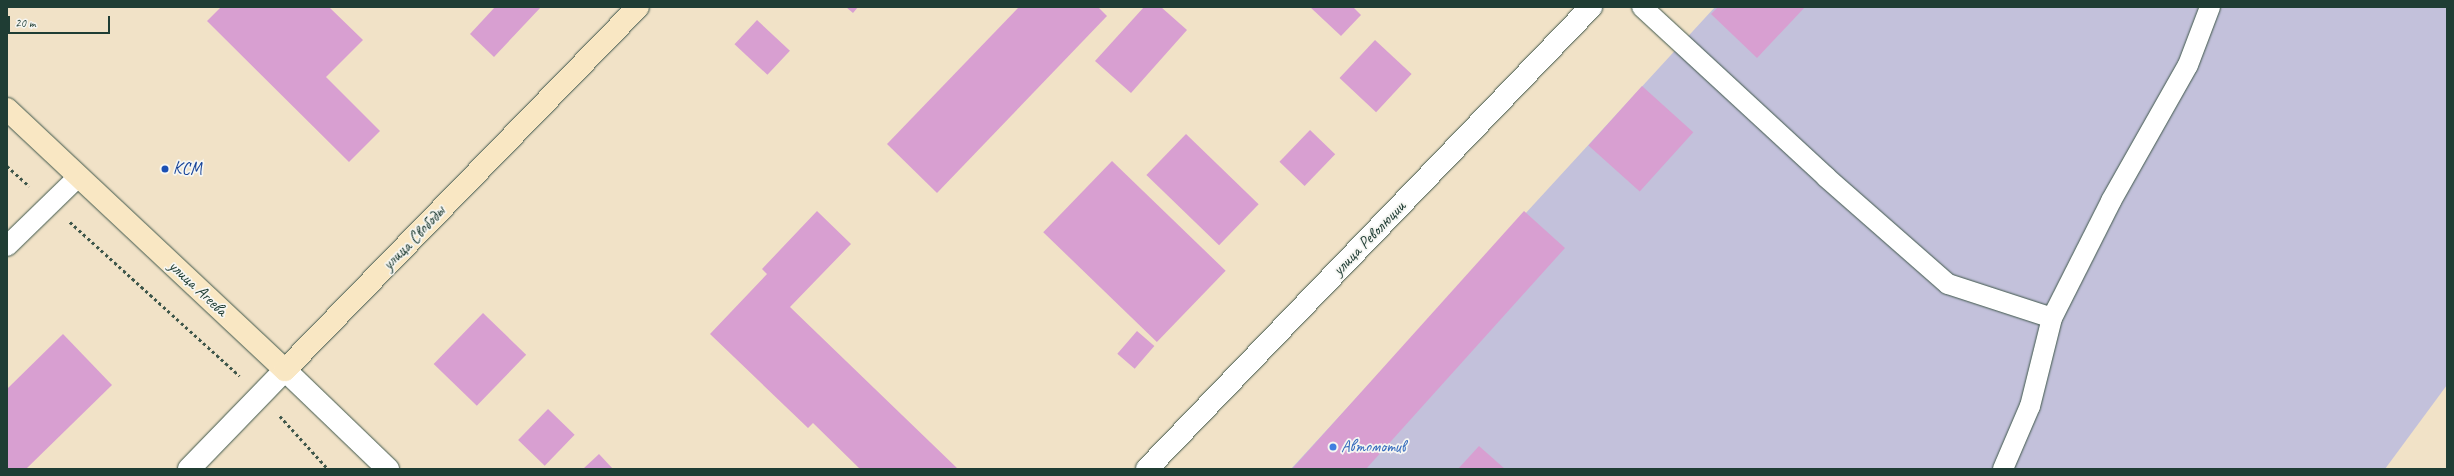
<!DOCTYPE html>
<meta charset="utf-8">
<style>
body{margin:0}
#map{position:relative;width:2454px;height:476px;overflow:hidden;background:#f1e2c7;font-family:Caveat,sans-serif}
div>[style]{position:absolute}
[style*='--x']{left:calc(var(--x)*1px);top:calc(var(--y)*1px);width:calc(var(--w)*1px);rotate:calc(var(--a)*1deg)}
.industrial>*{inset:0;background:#c3c1db}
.building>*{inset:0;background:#d89fd1;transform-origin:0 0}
.path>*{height:2.5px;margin-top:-1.25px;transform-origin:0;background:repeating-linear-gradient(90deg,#3e564a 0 3px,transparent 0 6px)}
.roads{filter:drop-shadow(0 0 1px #3e564a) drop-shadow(0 0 1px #3e564a)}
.lane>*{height:20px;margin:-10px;padding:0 10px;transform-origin:10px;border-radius:10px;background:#fff}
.street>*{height:22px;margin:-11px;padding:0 11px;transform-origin:11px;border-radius:11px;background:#fff}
.secondary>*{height:22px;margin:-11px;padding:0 11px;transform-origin:11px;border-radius:11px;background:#f9e7c3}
.dots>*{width:11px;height:11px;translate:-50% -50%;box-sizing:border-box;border:2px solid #f6f6f2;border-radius:50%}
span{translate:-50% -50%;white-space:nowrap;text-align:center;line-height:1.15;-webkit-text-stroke:3.5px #f6f6f2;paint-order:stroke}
.transit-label{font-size:17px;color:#164399}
.left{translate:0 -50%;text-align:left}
.street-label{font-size:17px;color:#1f3d34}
.shop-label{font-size:17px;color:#366cbe}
.frame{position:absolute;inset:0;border:8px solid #1f3d34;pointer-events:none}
.scale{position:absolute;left:8px;top:16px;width:102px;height:18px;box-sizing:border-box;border:2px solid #1f3d34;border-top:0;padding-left:5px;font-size:12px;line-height:14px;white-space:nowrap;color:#1f3d34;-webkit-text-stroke:3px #f6f6f2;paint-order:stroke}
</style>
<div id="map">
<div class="industrial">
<i style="clip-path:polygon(1715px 7px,2447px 7px,2447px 385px,2385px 469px,1291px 469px)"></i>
</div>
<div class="building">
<i style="clip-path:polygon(221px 7px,329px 7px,363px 40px,326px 77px,380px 131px,349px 162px,207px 21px)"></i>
<i style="clip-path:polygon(495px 7px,541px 7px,494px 57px,470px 34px)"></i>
<i style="clip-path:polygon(846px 7px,858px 7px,853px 13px)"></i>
<i style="clip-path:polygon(1019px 7px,1098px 7px,1107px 16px,937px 193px,887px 144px)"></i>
<i style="clip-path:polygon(1144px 7px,1161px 7px,1187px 30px,1131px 93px,1095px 61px)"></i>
<i style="clip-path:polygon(1310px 7px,1353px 7px,1361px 15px,1341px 36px)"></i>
<i style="clip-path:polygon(1718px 7px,1805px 7px,1757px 58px,1711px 14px)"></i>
<i style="left:757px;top:20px;width:45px;height:33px;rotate:43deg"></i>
<i style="left:1375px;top:40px;width:50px;height:52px;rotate:43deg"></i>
<i style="left:1642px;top:86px;width:69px;height:80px;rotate:42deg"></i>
<i style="left:1310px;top:130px;width:35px;height:44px;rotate:44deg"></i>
<i style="left:1186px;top:134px;width:101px;height:57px;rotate:44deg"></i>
<i style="left:1112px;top:161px;width:158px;height:99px;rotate:44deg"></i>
<i style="clip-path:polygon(817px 211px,851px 244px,790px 307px,958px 469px,860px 469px,813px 423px,808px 428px,710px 334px,767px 274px,762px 269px)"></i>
<i style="clip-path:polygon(1524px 211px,1565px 248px,1366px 469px,1292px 469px)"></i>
<i style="left:483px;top:313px;width:60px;height:71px;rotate:44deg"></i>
<i style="left:1137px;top:331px;width:23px;height:30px;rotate:41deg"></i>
<i style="clip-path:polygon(63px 334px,112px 385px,26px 469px,7px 469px,7px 389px)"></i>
<i style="left:548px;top:409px;width:37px;height:43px;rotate:44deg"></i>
<i style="clip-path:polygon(1479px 446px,1505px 469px,1458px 469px)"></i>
<i style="clip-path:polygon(599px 454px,613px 469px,583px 469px)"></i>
</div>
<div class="path">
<i style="--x:7;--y:166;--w:30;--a:42"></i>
<i style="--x:70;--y:222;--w:229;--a:42.2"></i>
<i style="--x:280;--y:416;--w:72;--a:47.8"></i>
</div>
<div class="roads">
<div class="lane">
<i style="--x:1642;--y:7;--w:251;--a:42.7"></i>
<i style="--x:1826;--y:177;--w:162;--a:41.3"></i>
<i style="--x:1948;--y:284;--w:109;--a:18.1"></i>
<i style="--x:2052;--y:318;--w:91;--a:104"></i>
<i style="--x:2030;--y:406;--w:69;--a:113.2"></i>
<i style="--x:7;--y:246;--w:100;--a:-44.2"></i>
<i style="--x:2052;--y:318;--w:131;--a:-63.2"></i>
<i style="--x:2111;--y:201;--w:156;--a:-60.5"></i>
<i style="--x:2188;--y:65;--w:62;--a:-69.2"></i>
</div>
<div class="street">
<i style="--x:189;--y:469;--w:138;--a:-45.9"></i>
<i style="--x:285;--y:370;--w:143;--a:43.9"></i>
<i style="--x:1147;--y:469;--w:641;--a:-46.14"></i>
</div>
<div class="secondary">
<i style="--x:7;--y:109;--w:381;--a:43.2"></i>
<i style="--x:285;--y:370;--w:506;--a:-45.8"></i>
</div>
</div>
<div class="dots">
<i style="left:165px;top:169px;background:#1a4fb4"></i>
<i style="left:1333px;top:447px;background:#3f7fe0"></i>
</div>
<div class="transit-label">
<span class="left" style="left:173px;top:169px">КСМ</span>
</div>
<div class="street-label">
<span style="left:414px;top:238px;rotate:-46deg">улица Свободы</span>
<span style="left:1369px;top:238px;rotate:-46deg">улица Революции</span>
<span style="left:198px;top:288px;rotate:43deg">улица Агеева</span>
</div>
<div class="shop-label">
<span class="left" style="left:1341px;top:447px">Автомотив</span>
</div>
<div class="frame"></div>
<div class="scale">20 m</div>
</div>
